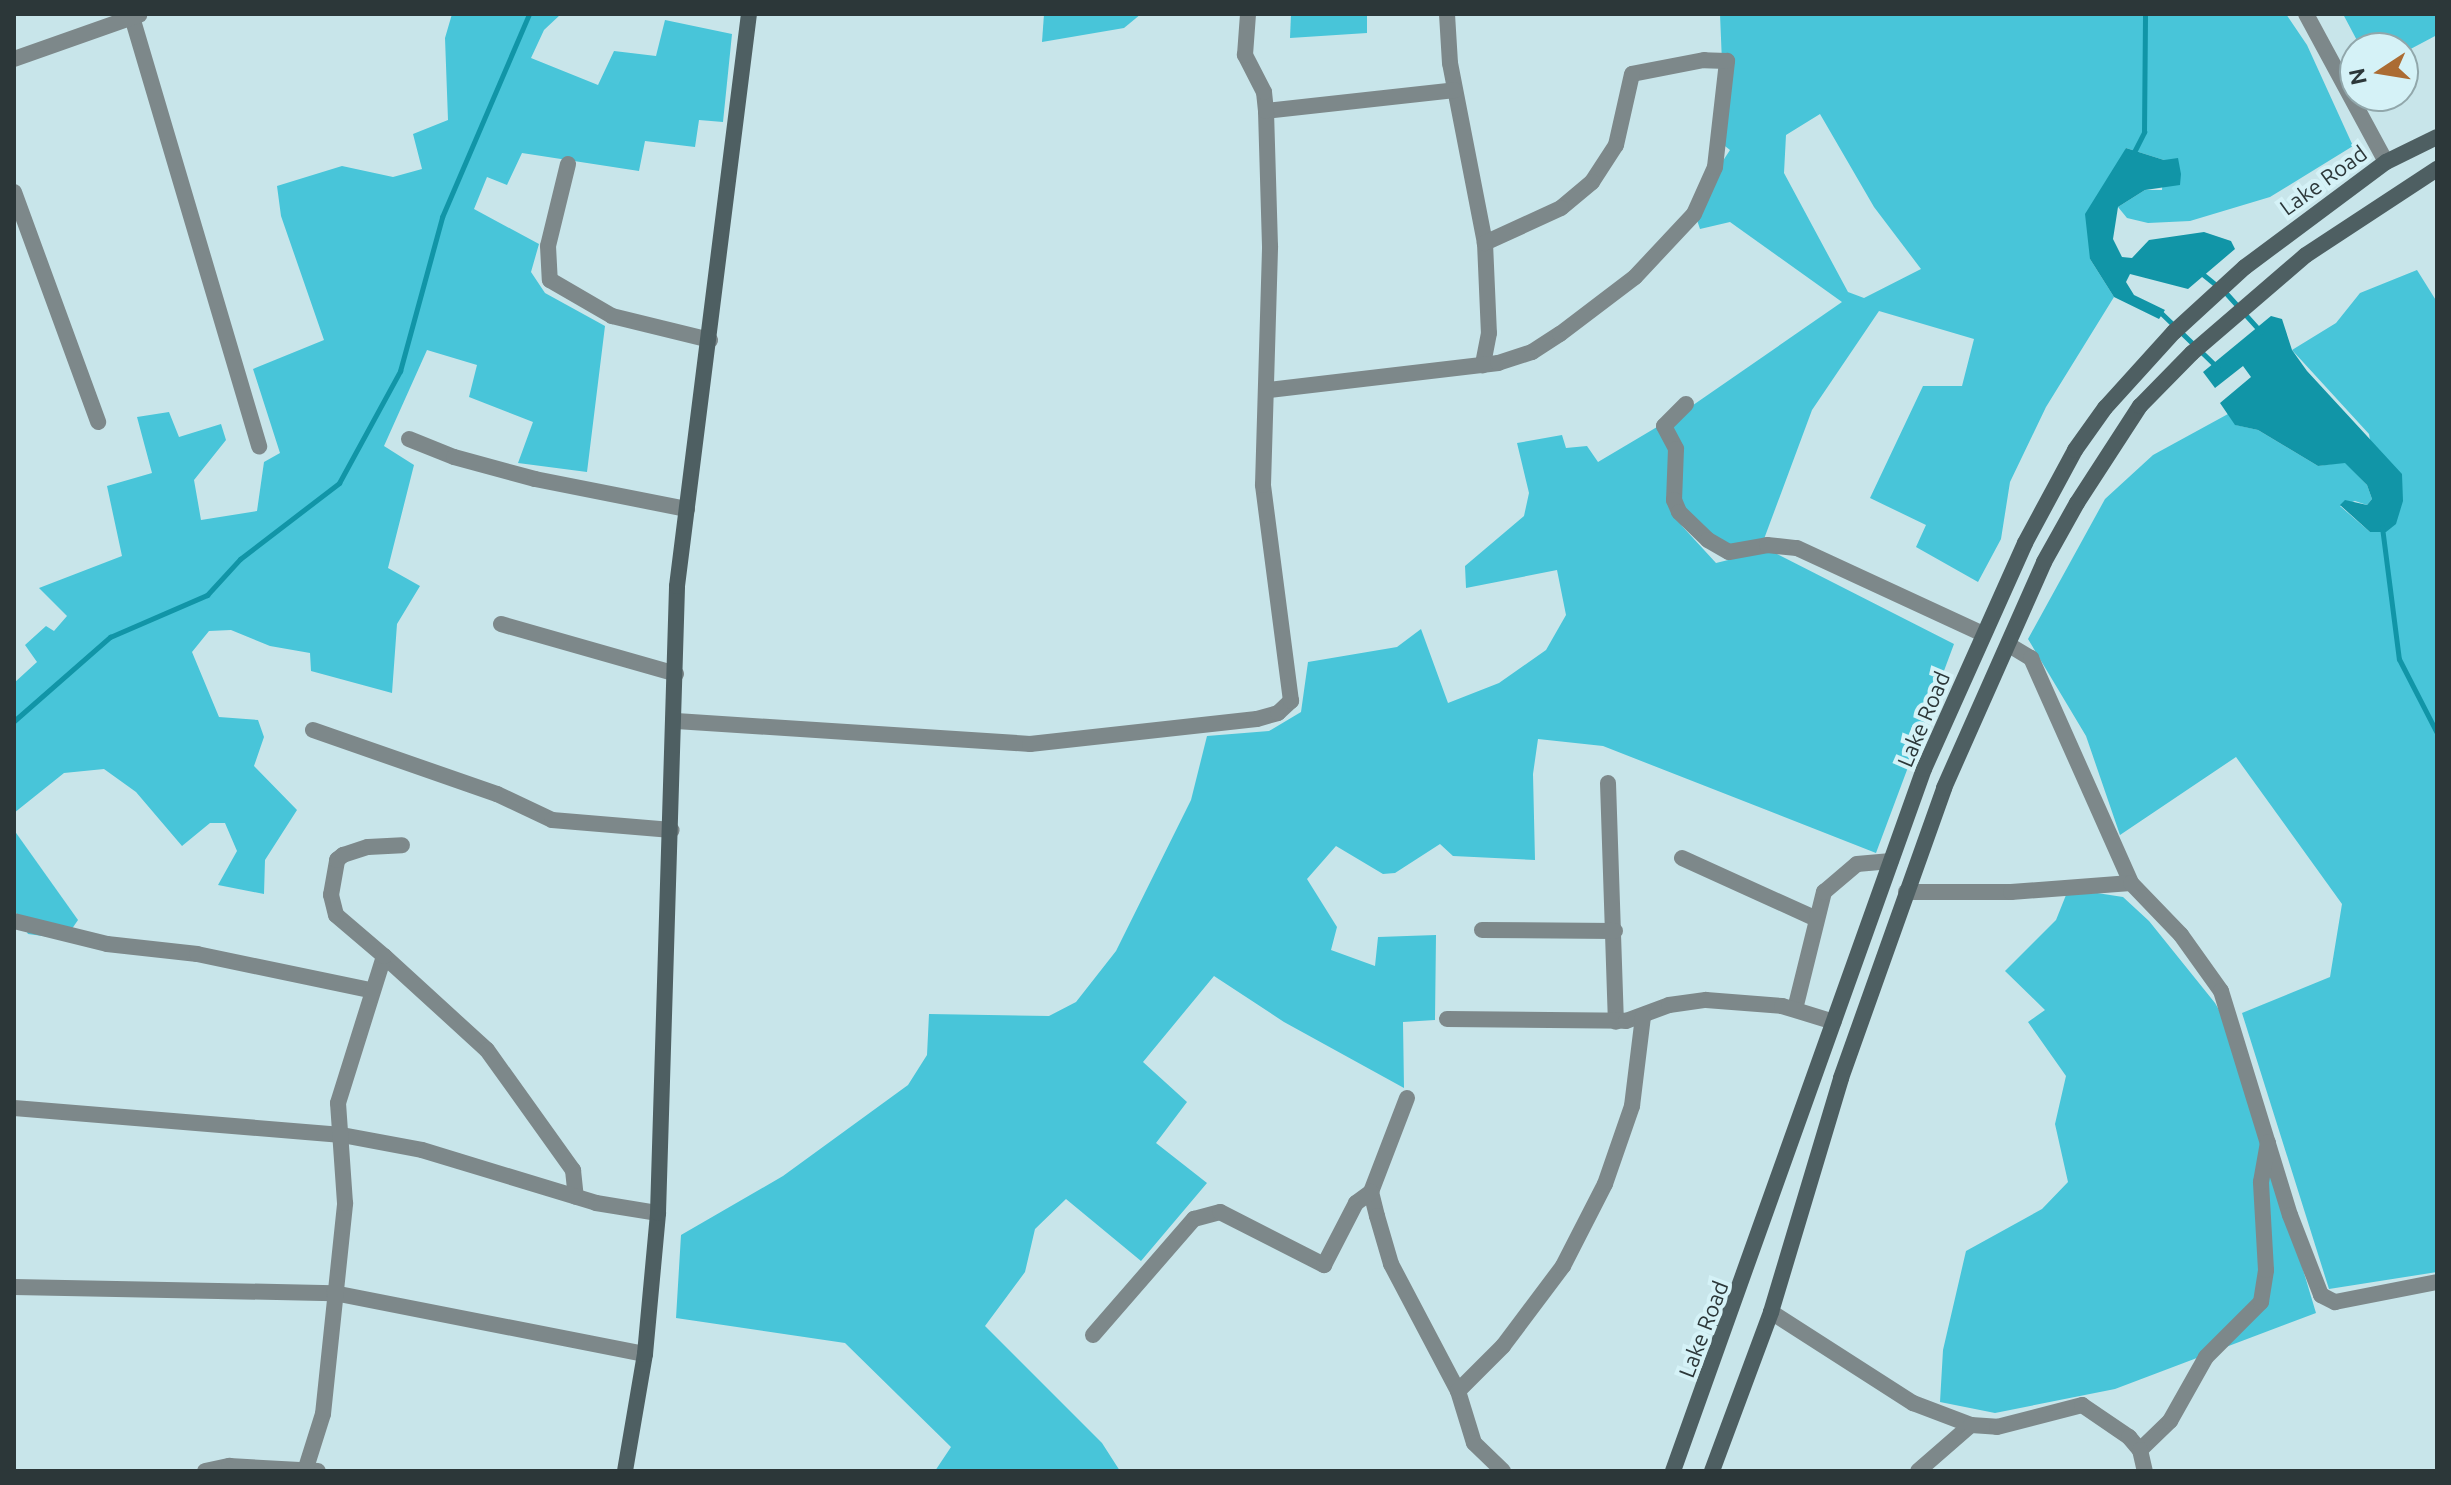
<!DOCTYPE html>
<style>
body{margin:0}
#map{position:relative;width:2451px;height:1485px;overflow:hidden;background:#c8e5ea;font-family:Ubuntu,sans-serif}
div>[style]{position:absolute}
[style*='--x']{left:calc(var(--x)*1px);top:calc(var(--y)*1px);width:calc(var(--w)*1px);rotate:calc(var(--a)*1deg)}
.green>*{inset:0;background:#48c5d9}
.water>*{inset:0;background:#1195a7}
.stream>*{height:5px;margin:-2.5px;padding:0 2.5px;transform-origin:2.5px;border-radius:2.5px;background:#1195a7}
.street>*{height:16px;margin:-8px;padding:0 8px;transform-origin:8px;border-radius:8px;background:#7d888a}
.secondary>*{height:16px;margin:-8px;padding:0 8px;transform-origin:8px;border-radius:8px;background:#4e5f62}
span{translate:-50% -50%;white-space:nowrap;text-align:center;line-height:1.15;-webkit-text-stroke:8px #d5f2f7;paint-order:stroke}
.street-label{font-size:22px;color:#2c3739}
.frame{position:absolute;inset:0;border:16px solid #2c3739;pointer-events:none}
.north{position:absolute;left:2339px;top:32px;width:80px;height:80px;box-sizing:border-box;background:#d5f2f7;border:2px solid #91a7ab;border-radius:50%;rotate:258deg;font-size:22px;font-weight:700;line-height:32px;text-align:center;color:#2c3739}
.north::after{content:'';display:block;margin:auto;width:28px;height:36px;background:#ab6c33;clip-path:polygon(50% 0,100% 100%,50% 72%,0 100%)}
</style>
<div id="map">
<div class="green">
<i style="clip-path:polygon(452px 14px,561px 14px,544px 30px,531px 58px,598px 85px,614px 51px,656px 56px,665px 20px,732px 34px,723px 122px,699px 120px,695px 147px,645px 141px,639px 171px,522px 153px,507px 185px,487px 177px,474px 209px,539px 244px,531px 272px,545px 293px,605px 326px,587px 472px,518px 463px,533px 422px,469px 397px,477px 365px,427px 350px,384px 446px,414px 465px,388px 568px,420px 586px,397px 624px,392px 693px,311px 671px,310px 653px,270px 646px,231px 630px,209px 631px,192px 652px,219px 717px,258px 720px,264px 737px,254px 766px,297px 810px,265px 860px,264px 894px,218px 885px,237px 851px,225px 823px,210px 823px,182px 846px,136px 792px,104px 769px,64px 773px,14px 813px,14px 683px,37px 662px,25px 645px,46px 626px,54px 631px,67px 616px,39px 588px,122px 556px,107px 486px,152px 473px,137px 417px,169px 412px,179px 437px,221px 424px,226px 440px,194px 480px,201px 520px,257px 511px,264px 462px,280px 453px,253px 369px,324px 340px,281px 216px,277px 186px,342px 166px,393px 177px,422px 169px,413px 134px,448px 120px,445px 38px)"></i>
<i style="clip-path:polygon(1044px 14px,1141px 14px,1124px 28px,1042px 42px)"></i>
<i style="clip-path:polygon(1291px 14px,1367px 14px,1367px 33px,1290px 38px)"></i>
<i style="clip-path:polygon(evenodd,1720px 14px,2286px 14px,2307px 45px,2353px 146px,2270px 197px,2190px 221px,2148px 223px,2127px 218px,2118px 207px,2145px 190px,2162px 190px,2164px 160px,2126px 148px,2090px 259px,2114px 297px,2046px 407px,2010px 482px,2001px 539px,1978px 582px,1916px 547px,1926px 525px,1870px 498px,1923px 386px,1962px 386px,1974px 339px,1879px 311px,1812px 410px,1764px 539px,1728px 545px,1715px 540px,1682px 507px,1670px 421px,1842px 302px,1730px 222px,1700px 229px,1696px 217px,1700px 196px,1730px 150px,1716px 139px,1723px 87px,1720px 14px,1820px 114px,1874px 207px,1921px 269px,1864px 298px,1848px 292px,1784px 173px,1786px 135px,1820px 114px)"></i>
<i style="clip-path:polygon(2343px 14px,2437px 14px,2437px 35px,2403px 53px,2403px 48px,2361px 48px)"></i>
<i style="clip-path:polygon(2417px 270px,2437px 302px,2437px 1272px,2329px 1289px,2242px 1013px,2330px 977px,2342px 904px,2236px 757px,2120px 835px,2086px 736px,2028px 639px,2105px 499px,2153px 455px,2228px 414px,2236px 425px,2258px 430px,2318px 466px,2345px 462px,2367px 485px,2372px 499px,2367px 505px,2355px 501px,2340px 506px,2370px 532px,2386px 532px,2369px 434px,2292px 350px,2336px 323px,2360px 293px)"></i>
<i style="clip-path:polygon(1657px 427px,1671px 452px,1667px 501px,1682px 526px,1716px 563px,1769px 550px,1954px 644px,1876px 853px,1603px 746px,1538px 739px,1533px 774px,1535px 860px,1453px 856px,1440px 844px,1395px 873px,1383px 874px,1336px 846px,1307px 879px,1337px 927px,1331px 950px,1375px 966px,1378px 937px,1436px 935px,1435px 1020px,1403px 1022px,1404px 1088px,1284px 1022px,1214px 976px,1143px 1062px,1187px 1102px,1156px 1143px,1207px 1183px,1141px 1261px,1066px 1199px,1035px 1229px,1025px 1272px,985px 1326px,1102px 1443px,1120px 1471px,935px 1471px,951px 1447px,845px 1343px,676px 1318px,681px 1235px,783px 1176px,908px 1085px,927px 1055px,929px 1014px,1049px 1016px,1076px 1002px,1116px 951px,1191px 800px,1207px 736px,1269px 731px,1301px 712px,1308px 662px,1397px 647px,1421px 629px,1448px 703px,1499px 683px,1546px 650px,1566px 615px,1557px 570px,1466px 588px,1465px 566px,1524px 516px,1529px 493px,1517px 443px,1562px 435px,1566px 448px,1587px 446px,1598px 462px)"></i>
<i style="clip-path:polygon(14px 830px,78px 920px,65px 939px,28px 934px,14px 909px)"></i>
<i style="clip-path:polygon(2097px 893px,2123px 897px,2149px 921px,2215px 1003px,2232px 1032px,2316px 1313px,2115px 1389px,1995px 1413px,1940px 1402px,1943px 1350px,1966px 1251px,2042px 1209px,2068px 1182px,2055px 1124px,2066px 1076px,2028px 1022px,2045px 1010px,2005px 971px,2056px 920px,2066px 895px)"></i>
</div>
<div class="water">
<i style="clip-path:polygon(2126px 148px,2164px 160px,2178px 158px,2181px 174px,2180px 185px,2145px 190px,2118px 207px,2113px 239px,2122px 257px,2132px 258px,2149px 240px,2204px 232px,2231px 241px,2235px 249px,2188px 289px,2130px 274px,2126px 282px,2134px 295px,2165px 310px,2159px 319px,2114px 297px,2090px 259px,2085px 214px)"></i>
<i style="clip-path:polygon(2271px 316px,2282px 319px,2292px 350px,2307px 371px,2402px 474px,2403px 501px,2396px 524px,2386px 532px,2370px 532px,2340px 505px,2345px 500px,2367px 505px,2372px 499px,2367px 485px,2345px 463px,2318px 466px,2258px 430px,2235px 425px,2220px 403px,2251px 377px,2243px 366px,2215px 388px,2203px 372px)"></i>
</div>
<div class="stream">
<i style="--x:2133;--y:154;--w:25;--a:-63"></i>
<i style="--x:2144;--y:132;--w:118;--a:-89.5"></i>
<i style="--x:2200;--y:272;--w:22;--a:39"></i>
<i style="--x:2225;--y:292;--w:54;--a:48"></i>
<i style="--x:2159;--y:311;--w:82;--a:44"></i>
<i style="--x:2382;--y:527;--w:133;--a:82.7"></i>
<i style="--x:2399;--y:659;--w:83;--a:62.8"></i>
<i style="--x:14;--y:721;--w:128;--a:-41.2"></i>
<i style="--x:110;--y:637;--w:106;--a:-23.4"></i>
<i style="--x:207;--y:595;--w:49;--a:-47.5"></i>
<i style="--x:240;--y:559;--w:125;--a:-37.5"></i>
<i style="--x:339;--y:483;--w:128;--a:-61.4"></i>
<i style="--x:400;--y:371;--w:160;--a:-74.7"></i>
<i style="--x:442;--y:217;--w:221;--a:-66.8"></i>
</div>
<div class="street">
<i style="--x:1447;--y:14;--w:49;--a:86.5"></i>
<i style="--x:1450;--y:63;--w:183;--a:79"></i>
<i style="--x:1485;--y:243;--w:90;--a:87.5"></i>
<i style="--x:1489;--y:333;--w:33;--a:101"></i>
<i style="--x:2306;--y:14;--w:168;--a:61.6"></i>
<i style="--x:132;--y:17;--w:448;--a:73.5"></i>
<i style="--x:14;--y:59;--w:133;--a:-19.4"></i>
<i style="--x:1266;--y:111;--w:190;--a:-6.3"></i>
<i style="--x:568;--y:164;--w:84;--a:103.7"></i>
<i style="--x:548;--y:246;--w:34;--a:87"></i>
<i style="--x:550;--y:280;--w:72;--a:30.1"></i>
<i style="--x:612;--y:316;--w:101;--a:13.8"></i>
<i style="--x:14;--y:192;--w:245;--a:69.9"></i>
<i style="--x:1269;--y:390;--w:231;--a:-6.7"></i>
<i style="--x:1498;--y:363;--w:36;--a:-18"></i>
<i style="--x:1532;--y:352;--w:33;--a:-33"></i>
<i style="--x:1560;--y:334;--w:94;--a:-37.2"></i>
<i style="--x:1635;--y:277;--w:86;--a:-46.9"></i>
<i style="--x:1694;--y:214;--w:51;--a:-65.9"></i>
<i style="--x:1715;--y:167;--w:107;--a:-83.5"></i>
<i style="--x:1727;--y:61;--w:23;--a:-178"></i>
<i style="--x:1704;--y:60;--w:73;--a:169"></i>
<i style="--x:1632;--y:74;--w:73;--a:102.7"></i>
<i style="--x:1616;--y:145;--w:44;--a:123"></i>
<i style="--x:1592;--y:182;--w:40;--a:140"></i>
<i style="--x:1561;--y:208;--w:84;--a:155.3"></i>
<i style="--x:1686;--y:404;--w:31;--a:135"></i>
<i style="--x:1664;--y:426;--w:26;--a:62"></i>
<i style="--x:1676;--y:449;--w:51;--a:92.2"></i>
<i style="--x:1674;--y:500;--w:13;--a:67"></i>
<i style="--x:1679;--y:512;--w:40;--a:44"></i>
<i style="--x:1708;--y:540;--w:24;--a:30"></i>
<i style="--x:1729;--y:552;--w:39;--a:-10"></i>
<i style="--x:1767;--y:545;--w:30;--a:6"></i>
<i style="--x:1797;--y:548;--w:205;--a:24.8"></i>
<i style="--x:409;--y:439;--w:48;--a:21.8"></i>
<i style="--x:454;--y:457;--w:84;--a:15.2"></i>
<i style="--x:535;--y:479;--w:155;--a:11.2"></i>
<i style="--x:501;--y:624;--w:182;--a:15.9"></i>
<i style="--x:2009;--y:645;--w:26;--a:31"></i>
<i style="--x:2031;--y:658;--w:246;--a:66"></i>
<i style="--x:676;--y:721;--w:355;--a:3.7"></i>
<i style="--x:1030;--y:744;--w:228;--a:-6.3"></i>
<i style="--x:1257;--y:719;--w:22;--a:-16"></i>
<i style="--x:1278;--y:713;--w:18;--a:-43"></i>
<i style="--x:1291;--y:701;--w:218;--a:-97.4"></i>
<i style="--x:1263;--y:485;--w:239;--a:-88.3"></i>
<i style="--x:1270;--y:246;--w:135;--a:-91.7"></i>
<i style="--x:1266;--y:111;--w:19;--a:-96"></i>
<i style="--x:1264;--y:92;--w:42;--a:-117.2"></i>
<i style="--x:1245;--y:55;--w:41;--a:-85.8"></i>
<i style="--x:313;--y:730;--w:195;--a:19.2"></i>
<i style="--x:497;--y:794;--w:61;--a:25.3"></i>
<i style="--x:552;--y:820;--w:120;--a:4.8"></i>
<i style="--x:1608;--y:783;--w:239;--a:88.1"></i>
<i style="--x:1682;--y:858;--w:145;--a:24.4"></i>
<i style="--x:1906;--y:892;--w:105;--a:0"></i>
<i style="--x:2011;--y:892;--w:120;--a:-4.3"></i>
<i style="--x:2131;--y:883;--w:72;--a:46.1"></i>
<i style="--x:2181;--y:935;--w:69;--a:54.5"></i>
<i style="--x:2221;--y:991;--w:234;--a:72.9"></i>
<i style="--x:2290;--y:1215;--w:86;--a:68.8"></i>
<i style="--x:2321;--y:1295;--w:16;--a:27"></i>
<i style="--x:2335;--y:1302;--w:104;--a:-11.1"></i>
<i style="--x:14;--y:921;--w:96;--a:13.9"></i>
<i style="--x:107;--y:944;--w:91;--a:6.3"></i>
<i style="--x:197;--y:954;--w:177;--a:11.8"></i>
<i style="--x:1482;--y:930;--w:133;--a:0.4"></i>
<i style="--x:384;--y:956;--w:139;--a:42.4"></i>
<i style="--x:487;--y:1050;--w:148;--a:54.4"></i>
<i style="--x:573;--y:1170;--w:27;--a:84"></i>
<i style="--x:1795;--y:1009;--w:121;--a:-76.1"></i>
<i style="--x:1824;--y:892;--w:43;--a:-40.3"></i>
<i style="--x:1857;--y:864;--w:34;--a:-5"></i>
<i style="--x:1447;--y:1019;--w:179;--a:0.6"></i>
<i style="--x:1626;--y:1021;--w:46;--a:-20.4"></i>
<i style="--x:1669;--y:1005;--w:37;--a:-8"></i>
<i style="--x:1706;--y:1000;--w:76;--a:4.5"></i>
<i style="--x:1782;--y:1006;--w:54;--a:17.1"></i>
<i style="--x:1407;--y:1098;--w:101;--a:111"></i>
<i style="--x:1371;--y:1192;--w:25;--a:76"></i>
<i style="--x:1377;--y:1216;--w:50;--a:73.7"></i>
<i style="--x:1391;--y:1264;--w:144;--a:62.2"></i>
<i style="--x:1458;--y:1391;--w:54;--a:72.9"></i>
<i style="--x:1474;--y:1443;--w:40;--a:44"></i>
<i style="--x:14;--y:1108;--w:329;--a:4.7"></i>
<i style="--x:342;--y:1135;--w:81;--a:10.6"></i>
<i style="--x:422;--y:1150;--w:182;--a:16.9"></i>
<i style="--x:596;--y:1203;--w:63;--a:9.2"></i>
<i style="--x:14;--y:1287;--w:320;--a:1.1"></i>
<i style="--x:334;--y:1293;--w:317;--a:11.1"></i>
<i style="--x:1771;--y:1312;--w:169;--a:32.7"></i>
<i style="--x:1913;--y:1403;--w:62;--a:20.8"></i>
<i style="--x:1093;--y:1335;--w:154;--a:-49"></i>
<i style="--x:1194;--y:1219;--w:27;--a:-15"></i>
<i style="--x:1220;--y:1212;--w:117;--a:27"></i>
<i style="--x:1324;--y:1265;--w:70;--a:-62.7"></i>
<i style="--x:1356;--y:1203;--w:19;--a:-36"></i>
<i style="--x:1458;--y:1391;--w:64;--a:-45"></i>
<i style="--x:1503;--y:1346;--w:100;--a:-53.1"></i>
<i style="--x:1563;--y:1266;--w:92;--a:-62.9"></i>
<i style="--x:1605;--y:1184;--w:83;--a:-70.9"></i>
<i style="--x:1632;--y:1106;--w:91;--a:-83"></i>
<i style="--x:2140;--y:1450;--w:42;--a:-44"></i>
<i style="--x:2170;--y:1421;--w:73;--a:-60.6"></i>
<i style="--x:2206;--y:1357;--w:78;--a:-45"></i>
<i style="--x:2261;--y:1302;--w:32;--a:-81"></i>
<i style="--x:2266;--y:1270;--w:88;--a:-93.3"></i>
<i style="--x:2261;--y:1182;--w:40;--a:-80"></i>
<i style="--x:205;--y:1471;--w:25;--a:-12"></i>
<i style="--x:229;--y:1466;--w:89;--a:3.2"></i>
<i style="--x:305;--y:1471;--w:60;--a:-72.5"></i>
<i style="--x:323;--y:1414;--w:212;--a:-84"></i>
<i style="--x:345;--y:1203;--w:100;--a:-94"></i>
<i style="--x:338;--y:1103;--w:154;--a:-72.6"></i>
<i style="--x:384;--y:956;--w:63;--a:-139.5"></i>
<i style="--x:336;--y:915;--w:21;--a:-104"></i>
<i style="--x:331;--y:895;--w:36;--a:-80"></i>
<i style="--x:337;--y:860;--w:8;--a:-40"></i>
<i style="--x:343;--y:855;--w:26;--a:-18"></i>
<i style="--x:368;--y:847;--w:34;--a:-3"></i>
<i style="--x:1918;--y:1471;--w:70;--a:-41"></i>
<i style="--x:1971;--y:1425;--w:26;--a:4"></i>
<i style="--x:1997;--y:1427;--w:88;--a:-14.5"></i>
<i style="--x:2082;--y:1405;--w:57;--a:34.2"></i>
<i style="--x:2129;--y:1437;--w:17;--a:50"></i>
<i style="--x:2140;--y:1450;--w:22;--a:77"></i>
</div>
<div class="secondary">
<i style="--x:625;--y:1471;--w:119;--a:-80.3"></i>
<i style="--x:645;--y:1354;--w:142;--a:-84.7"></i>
<i style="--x:658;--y:1213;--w:627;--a:-88.26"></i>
<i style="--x:677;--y:586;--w:577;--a:-82.83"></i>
<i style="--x:1673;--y:1471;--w:746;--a:-70.33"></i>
<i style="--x:1924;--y:769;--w:248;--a:-65.9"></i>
<i style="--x:2025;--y:543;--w:106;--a:-61.7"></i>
<i style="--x:2075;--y:450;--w:52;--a:-54.5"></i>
<i style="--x:2105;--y:408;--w:103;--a:-47.8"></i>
<i style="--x:2174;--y:332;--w:96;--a:-42.5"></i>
<i style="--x:2245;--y:267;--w:176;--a:-36.7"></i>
<i style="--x:2386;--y:162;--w:57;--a:-26.1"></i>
<i style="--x:1712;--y:1471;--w:170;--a:-69.6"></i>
<i style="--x:1771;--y:1312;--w:244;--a:-73.3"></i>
<i style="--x:1841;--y:1078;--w:308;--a:-70.4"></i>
<i style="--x:1944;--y:788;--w:247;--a:-66.1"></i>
<i style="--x:2044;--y:562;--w:68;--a:-60.8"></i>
<i style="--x:2077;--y:503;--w:116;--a:-57"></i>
<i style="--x:2140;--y:406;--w:74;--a:-45.5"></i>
<i style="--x:2192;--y:353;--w:150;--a:-40.7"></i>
<i style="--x:2306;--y:255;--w:157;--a:-33.3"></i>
</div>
<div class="street-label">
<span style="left:2323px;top:180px;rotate:-36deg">Lake Road</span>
<span style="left:1923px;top:719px;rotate:-67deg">Lake Road</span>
<span style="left:1703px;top:1329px;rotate:-69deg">Lake Road</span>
</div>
<div class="frame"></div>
<div class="north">N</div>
</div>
